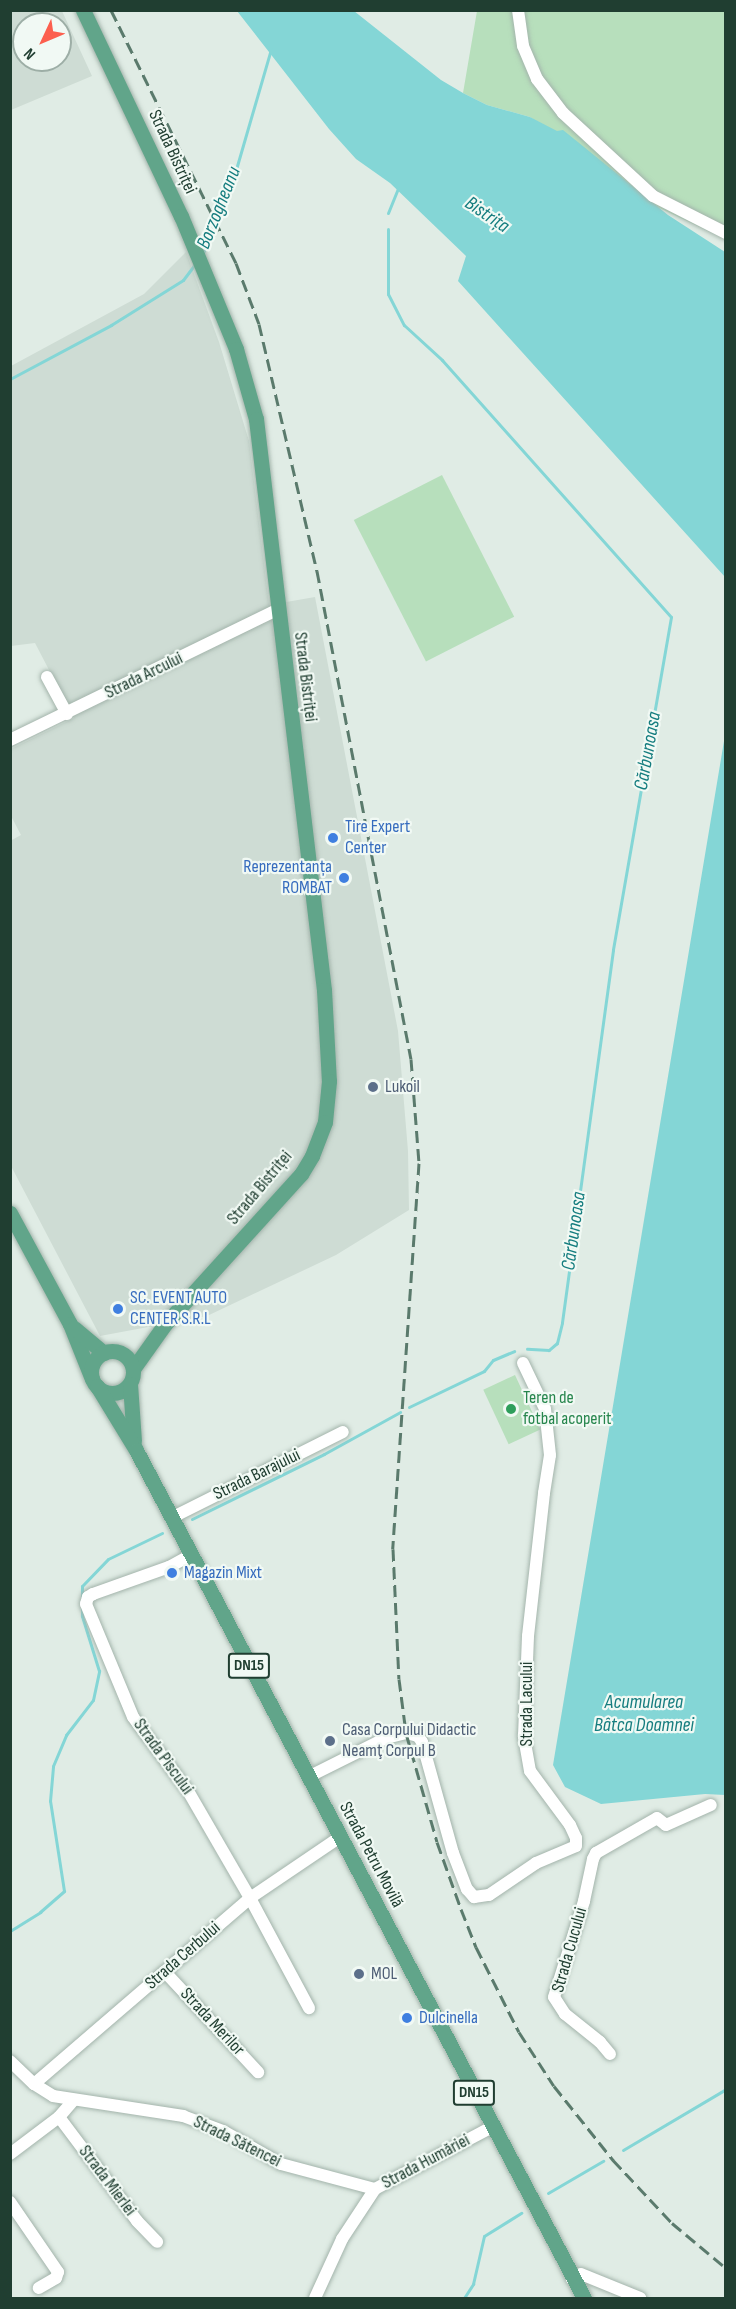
<!DOCTYPE html>
<meta charset="utf-8">
<style>
body{margin:0}
#map{position:relative;width:736px;height:2309px;overflow:hidden;background:#e0ece5;font-family:"Sofia Sans Condensed",sans-serif}
div>[style]{position:absolute}
[style*='--x']{left:calc(var(--x)*1px);top:calc(var(--y)*1px);width:calc(var(--w)*1px);rotate:calc(var(--a)*1deg)}
.built>*{inset:0;background:#cedcd4}
.green>*{inset:0;background:#b7dfbc;transform-origin:0 0}
.water>*{inset:0;background:#84d6d6}
.stream>*{height:3px;margin:-1.5px;padding:0 1.5px;transform-origin:1.5px;border-radius:1.5px;background:#84d6d6}
.roads{filter:drop-shadow(0 0 2px #a3b4ab) drop-shadow(0 0 2px #a3b4ab)}
.minor>*{height:12px;margin:-6px;padding:0 6px;transform-origin:6px;border-radius:6px;background:#fff}
.major>*{height:15px;margin:-7.5px;padding:0 7.5px;transform-origin:7.5px;border-radius:7.5px;background:#61a58a}
.major>.ring{margin:-7.5px;padding:0;box-sizing:content-box;background:none;border:15px solid #61a58a;border-radius:50%}
.rail>*{height:3px;margin-top:-1.5px;transform-origin:0;background:repeating-linear-gradient(90deg,#5a7a6c 0 12px,transparent 0 18px)}
.dots>*{width:16px;height:16px;translate:-50% -50%;box-sizing:border-box;border:3px solid #f1f9f4;border-radius:50%}
span{translate:-50% -50%;white-space:nowrap;text-align:center;line-height:1.15;-webkit-text-stroke:4.5px #f1f9f4;paint-order:stroke}
.shield-label span{padding:2px 4px;background:#f1f9f4;border:2px solid;border-radius:4px;-webkit-text-stroke-width:0}
.shield-label{font-size:16px;color:#203e31;font-weight:700}
.street-label{font-size:18px;color:#203e31}
.shop-label{font-size:18px;color:#366cbe}
.left{translate:0 -50%;text-align:left}
.right{translate:-100% -50%;text-align:right}
.service-label{font-size:18px;color:#4e5e75}
.leisure-label{font-size:18px;color:#27864d}
.water-label{font-size:20px;color:#157d7f;font-style:italic}
.frame{position:absolute;inset:0;border:12px solid #203e31;pointer-events:none}
.north{position:absolute;left:12px;top:12px;width:60px;height:60px;box-sizing:border-box;background:#f1f9f4;border:2px solid #9daea6;border-radius:50%;rotate:226deg;font-size:16px;font-weight:700;line-height:24px;text-align:center;color:#203e31}
.north::after{content:'';display:block;margin:auto;width:21px;height:27px;background:#fc5f4e;clip-path:polygon(50% 0,100% 100%,50% 72%,0 100%)}
</style>
<div id="map">
<div class="built">
<i style="clip-path:polygon(evenodd,11px 10px,62px 11px,92px 76px,11px 110px,11px 10px,24px 24px,60px 24px,60px 60px,24px 60px,24px 24px)"></i>
<i style="clip-path:polygon(186px 252px,219px 342px,249px 441px,269px 605px,315px 597px,398px 1031px,408px 1151px,409px 1210px,336px 1255px,207px 1316px,100px 1336px,11px 1166px,10px 841px,21px 835px,11px 816px,11px 749px,74px 718px,35px 643px,11px 646px,11px 366px,144px 294px)"></i>
</div>
<div class="green">
<i style="clip-path:polygon(477px 11px,725px 11px,725px 239px,651px 204px,530px 117px,487px 105px,463px 93px)"></i>
<i style="left:442px;top:475px;width:159px;height:99px;rotate:63deg"></i>
<i style="left:515px;top:1375px;width:60px;height:35px;rotate:65deg"></i>
</div>
<div class="water">
<i style="clip-path:polygon(237px 11px,354px 11px,441px 80px,463px 93px,487px 105px,530px 117px,557px 131px,563px 130px,668px 215px,725px 252px,725px 577px,458px 281px,466px 256px,390px 183px,356px 159px,329px 129px)"></i>
<i style="clip-path:polygon(725px 735px,725px 1795px,705px 1794px,601px 1804px,565px 1787px,553px 1765px)"></i>
</div>
<div class="stream">
<i style="--x:388;--y:213;--w:27;--a:-68"></i>
<i style="--x:388;--y:229;--w:65;--a:90"></i>
<i style="--x:388;--y:294;--w:35;--a:63"></i>
<i style="--x:404;--y:325;--w:52;--a:42.6"></i>
<i style="--x:442;--y:360;--w:344;--a:48.3"></i>
<i style="--x:671;--y:617;--w:338;--a:99.9"></i>
<i style="--x:613;--y:950;--w:376;--a:97.8"></i>
<i style="--x:562;--y:1323;--w:21;--a:104"></i>
<i style="--x:557;--y:1343;--w:11;--a:139"></i>
<i style="--x:549;--y:1350;--w:22;--a:-177"></i>
<i style="--x:203;--y:253;--w:69;--a:-66.8"></i>
<i style="--x:230;--y:190;--w:147;--a:-73.8"></i>
<i style="--x:10;--y:379;--w:115;--a:-28.1"></i>
<i style="--x:111;--y:325;--w:85;--a:-32"></i>
<i style="--x:183;--y:280;--w:21;--a:-53"></i>
<i style="--x:409;--y:1407;--w:83;--a:-25.6"></i>
<i style="--x:484;--y:1371;--w:14;--a:-51"></i>
<i style="--x:493;--y:1360;--w:23;--a:-23"></i>
<i style="--x:192;--y:1519;--w:147;--a:-26.2"></i>
<i style="--x:324;--y:1454;--w:87;--a:-28.9"></i>
<i style="--x:10;--y:1931;--w:36;--a:-32"></i>
<i style="--x:40;--y:1912;--w:32;--a:-41"></i>
<i style="--x:64;--y:1891;--w:91;--a:-98.8"></i>
<i style="--x:50;--y:1801;--w:35;--a:-85"></i>
<i style="--x:53;--y:1766;--w:34;--a:-67"></i>
<i style="--x:66;--y:1735;--w:44;--a:-52.4"></i>
<i style="--x:93;--y:1700;--w:30;--a:-78"></i>
<i style="--x:99;--y:1671;--w:58;--a:-107.2"></i>
<i style="--x:82;--y:1616;--w:30;--a:-90"></i>
<i style="--x:82;--y:1586;--w:37;--a:-46"></i>
<i style="--x:108;--y:1559;--w:60;--a:-25.7"></i>
<i style="--x:623;--y:2150;--w:120;--a:-30.6"></i>
<i style="--x:548;--y:2193;--w:64;--a:-30.2"></i>
<i style="--x:464;--y:2298;--w:17;--a:-57"></i>
<i style="--x:473;--y:2284;--w:49;--a:-77.1"></i>
<i style="--x:484;--y:2236;--w:44;--a:-31.9"></i>
</div>
<div class="roads">
<div class="minor">
<i style="--x:518;--y:10;--w:36;--a:82"></i>
<i style="--x:523;--y:46;--w:36;--a:67"></i>
<i style="--x:537;--y:79;--w:43;--a:52.6"></i>
<i style="--x:563;--y:113;--w:122;--a:42.7"></i>
<i style="--x:653;--y:196;--w:82;--a:26.9"></i>
<i style="--x:47;--y:677;--w:42;--a:61.6"></i>
<i style="--x:10;--y:740;--w:297;--a:-26"></i>
<i style="--x:171;--y:1518;--w:192;--a:-26.6"></i>
<i style="--x:191;--y:1555;--w:25;--a:151"></i>
<i style="--x:169;--y:1567;--w:81;--a:160.4"></i>
<i style="--x:93;--y:1594;--w:6;--a:149"></i>
<i style="--x:88;--y:1597;--w:7;--a:106"></i>
<i style="--x:86;--y:1604;--w:122;--a:67.4"></i>
<i style="--x:133;--y:1717;--w:92;--a:53.4"></i>
<i style="--x:188;--y:1791;--w:124;--a:59.9"></i>
<i style="--x:250;--y:1898;--w:125;--a:61.8"></i>
<i style="--x:308;--y:1777;--w:87;--a:-26.6"></i>
<i style="--x:386;--y:1738;--w:21;--a:-14"></i>
<i style="--x:406;--y:1733;--w:12;--a:14"></i>
<i style="--x:418;--y:1736;--w:7;--a:56"></i>
<i style="--x:422;--y:1742;--w:115;--a:74.4"></i>
<i style="--x:453;--y:1853;--w:39;--a:69"></i>
<i style="--x:467;--y:1889;--w:11;--a:49"></i>
<i style="--x:474;--y:1897;--w:15;--a:-8"></i>
<i style="--x:489;--y:1895;--w:57;--a:-34.2"></i>
<i style="--x:536;--y:1863;--w:43;--a:-23"></i>
<i style="--x:576;--y:1846;--w:8;--a:-90"></i>
<i style="--x:576;--y:1838;--w:14;--a:-115"></i>
<i style="--x:570;--y:1825;--w:67;--a:-126.5"></i>
<i style="--x:530;--y:1771;--w:36;--a:-100"></i>
<i style="--x:524;--y:1736;--w:100;--a:-87.7"></i>
<i style="--x:528;--y:1636;--w:144;--a:-83.6"></i>
<i style="--x:544;--y:1493;--w:38;--a:-81"></i>
<i style="--x:550;--y:1455;--w:46;--a:-96.2"></i>
<i style="--x:545;--y:1409;--w:51;--a:-115.6"></i>
<i style="--x:165;--y:1972;--w:137;--a:47.1"></i>
<i style="--x:610;--y:2054;--w:16;--a:-130"></i>
<i style="--x:600;--y:2042;--w:45;--a:-141.3"></i>
<i style="--x:565;--y:2014;--w:20;--a:-123"></i>
<i style="--x:554;--y:1997;--w:101;--a:-72.6"></i>
<i style="--x:584;--y:1901;--w:43;--a:-77.9"></i>
<i style="--x:593;--y:1859;--w:7;--a:-63"></i>
<i style="--x:596;--y:1853;--w:70;--a:-29.8"></i>
<i style="--x:657;--y:1818;--w:11;--a:38"></i>
<i style="--x:666;--y:1825;--w:49;--a:-24"></i>
<i style="--x:10;--y:2061;--w:33;--a:44"></i>
<i style="--x:34;--y:2084;--w:22;--a:32"></i>
<i style="--x:53;--y:2096;--w:132;--a:8.7"></i>
<i style="--x:183;--y:2116;--w:43;--a:20.6"></i>
<i style="--x:223;--y:2131;--w:67;--a:29.6"></i>
<i style="--x:281;--y:2164;--w:97;--a:14.9"></i>
<i style="--x:34;--y:2084;--w:285;--a:-40.7"></i>
<i style="--x:250;--y:1898;--w:109;--a:-34.1"></i>
<i style="--x:59;--y:2117;--w:130;--a:53.1"></i>
<i style="--x:137;--y:2221;--w:29;--a:46"></i>
<i style="--x:10;--y:2154;--w:61;--a:-37.1"></i>
<i style="--x:59;--y:2117;--w:21;--a:-49"></i>
<i style="--x:10;--y:2202;--w:85;--a:55.6"></i>
<i style="--x:58;--y:2272;--w:6;--a:108"></i>
<i style="--x:56;--y:2278;--w:20;--a:150"></i>
<i style="--x:572;--y:2279;--w:10;--a:-29"></i>
<i style="--x:581;--y:2274;--w:64;--a:22.1"></i>
<i style="--x:315;--y:2298;--w:65;--a:-65.4"></i>
<i style="--x:342;--y:2239;--w:60;--a:-56.6"></i>
<i style="--x:375;--y:2189;--w:132;--a:-27.9"></i>
</div>
<div class="major">
<i style="--x:83;--y:10;--w:228;--a:64.6"></i>
<i style="--x:181;--y:216;--w:144;--a:67.5"></i>
<i style="--x:236;--y:349;--w:73;--a:74.1"></i>
<i style="--x:256;--y:419;--w:575;--a:83.21"></i>
<i style="--x:324;--y:990;--w:91;--a:86.9"></i>
<i style="--x:329;--y:1081;--w:41;--a:95.6"></i>
<i style="--x:325;--y:1122;--w:36;--a:111"></i>
<i style="--x:312;--y:1156;--w:21;--a:121"></i>
<i style="--x:301;--y:1174;--w:202;--a:132.2"></i>
<i style="--x:165;--y:1324;--w:55;--a:125.4"></i>
<i style="--x:10;--y:1213;--w:126;--a:61.6"></i>
<i style="--x:70;--y:1324;--w:59;--a:68.2"></i>
<i style="--x:74;--y:1328;--w:39;--a:40"></i>
<i class="ring" style="left:91px;top:1351px;width:27px;height:27px"></i>
<i style="--x:130;--y:1384;--w:57;--a:86"></i>
<i style="--x:97;--y:1386;--w:75;--a:58.6"></i>
<i style="--x:136;--y:1450;--w:959;--a:62.15"></i>
</div>
</div>
<div class="rail">
<i style="--x:111;--y:10;--w:282;--a:63.7"></i>
<i style="--x:236;--y:263;--w:65;--a:69.3"></i>
<i style="--x:259;--y:324;--w:254;--a:76.8"></i>
<i style="--x:317;--y:571;--w:497;--a:79.1"></i>
<i style="--x:411;--y:1059;--w:104;--a:85.6"></i>
<i style="--x:419;--y:1163;--w:387;--a:93.9"></i>
<i style="--x:393;--y:1549;--w:130;--a:87.4"></i>
<i style="--x:399;--y:1679;--w:54;--a:82.6"></i>
<i style="--x:406;--y:1733;--w:113;--a:74.1"></i>
<i style="--x:437;--y:1842;--w:71;--a:70.3"></i>
<i style="--x:461;--y:1909;--w:41;--a:68.5"></i>
<i style="--x:476;--y:1947;--w:95;--a:63.2"></i>
<i style="--x:519;--y:2032;--w:64;--a:57.1"></i>
<i style="--x:554;--y:2086;--w:95;--a:51.4"></i>
<i style="--x:613;--y:2160;--w:86;--a:46.9"></i>
<i style="--x:672;--y:2223;--w:70;--a:39.8"></i>
</div>
<div class="dots">
<i style="left:333px;top:838px;background:#3f7fe0"></i>
<i style="left:344px;top:878px;background:#3f7fe0"></i>
<i style="left:373px;top:1087px;background:#5c6f8a"></i>
<i style="left:118px;top:1309px;background:#3f7fe0"></i>
<i style="left:511px;top:1409px;background:#2e9e5b"></i>
<i style="left:172px;top:1573px;background:#3f7fe0"></i>
<i style="left:330px;top:1741px;background:#5c6f8a"></i>
<i style="left:359px;top:1974px;background:#5c6f8a"></i>
<i style="left:407px;top:2018px;background:#3f7fe0"></i>
</div>
<div class="shield-label">
<span style="left:249px;top:1666px">DN15</span>
<span style="left:474px;top:2093px">DN15</span>
</div>
<div class="street-label">
<span style="left:172px;top:152px;rotate:65deg">Strada Bistriței</span>
<span style="left:144px;top:676px;rotate:-26deg">Strada Arcului</span>
<span style="left:305px;top:677px;rotate:83deg">Strada Bistriței</span>
<span style="left:260px;top:1188px;rotate:-50deg">Strada Bistriței</span>
<span style="left:257px;top:1475px;rotate:-26deg">Strada Barajului</span>
<span style="left:527px;top:1704px;rotate:-90deg">Strada Lacului</span>
<span style="left:163px;top:1757px;rotate:54deg">Strada Piscului</span>
<span style="left:371px;top:1855px;rotate:62deg">Strada Petru Movilă</span>
<span style="left:570px;top:1950px;rotate:-74deg">Strada Cucului</span>
<span style="left:183px;top:1956px;rotate:-41deg">Strada Cerbului</span>
<span style="left:212px;top:2022px;rotate:47deg">Strada Merilor</span>
<span style="left:237px;top:2142px;rotate:26deg">Strada Sătencei</span>
<span style="left:426px;top:2162px;rotate:-28deg">Strada Humăriei</span>
<span style="left:107px;top:2181px;rotate:53deg">Strada Mierlei</span>
</div>
<div class="shop-label">
<span class="left" style="left:345px;top:838px">Tire Expert<br>Center</span>
<span class="right" style="left:332px;top:878px">Reprezentanța<br>ROMBAT</span>
<span class="left" style="left:130px;top:1309px">SC. EVENT AUTO<br>CENTER S.R.L</span>
<span class="left" style="left:184px;top:1573px">Magazin Mixt</span>
<span class="left" style="left:419px;top:2018px">Dulcinella</span>
</div>
<div class="service-label">
<span class="left" style="left:385px;top:1087px">Lukoil</span>
<span class="left" style="left:342px;top:1741px">Casa Corpului Didactic<br>Neamţ Corpul B</span>
<span class="left" style="left:371px;top:1974px">MOL</span>
</div>
<div class="leisure-label">
<span class="left" style="left:523px;top:1409px">Teren de<br>fotbal acoperit</span>
</div>
<div class="water-label">
<span style="left:219px;top:208px;rotate:-68deg">Borzogheanu</span>
<span style="left:487px;top:215px;rotate:34deg">Bistrița</span>
<span style="left:648px;top:751px;rotate:-80deg">Cărbunoasa</span>
<span style="left:574px;top:1231px;rotate:-82deg">Cărbunoasa</span>
<span style="left:644px;top:1714px">Acumularea<br>Bâtca Doamnei</span>
</div>
<div class="frame"></div>
<div class="north">N</div>
</div>
